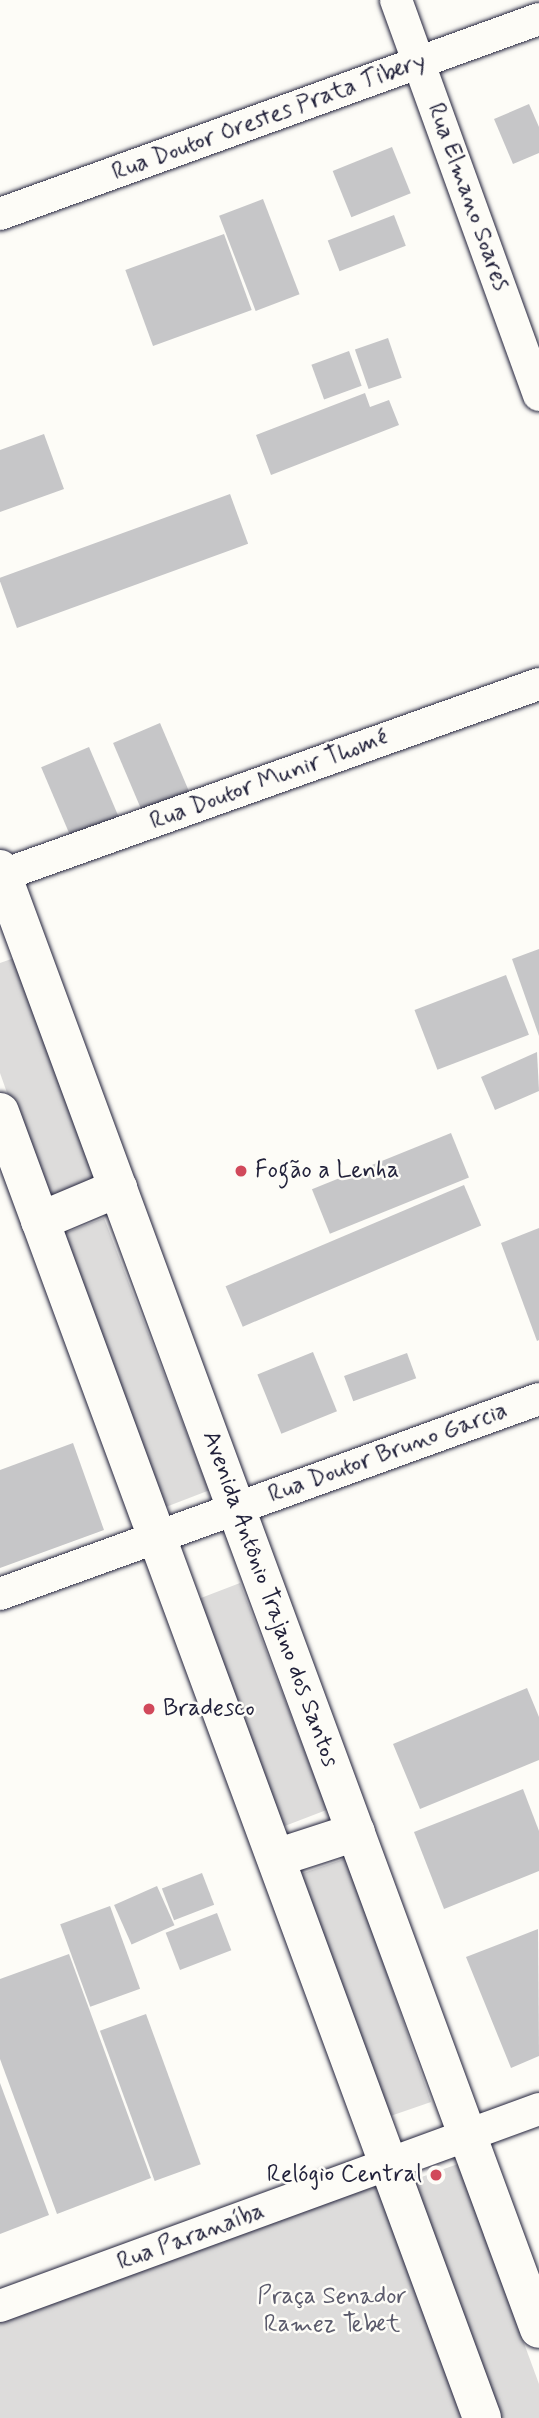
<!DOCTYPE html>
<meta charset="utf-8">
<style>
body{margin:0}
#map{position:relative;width:539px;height:2418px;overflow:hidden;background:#fdfcf7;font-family:Mynerve,sans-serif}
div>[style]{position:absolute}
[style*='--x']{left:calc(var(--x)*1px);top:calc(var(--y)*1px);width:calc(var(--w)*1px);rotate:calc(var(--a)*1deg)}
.green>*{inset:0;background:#dddcdb;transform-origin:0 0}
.building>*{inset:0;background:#c6c6c8;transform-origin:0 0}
.roads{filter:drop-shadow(0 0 2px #22223b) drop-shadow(0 0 2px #22223b)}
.minor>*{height:32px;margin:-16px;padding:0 16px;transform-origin:16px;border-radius:16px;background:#fdfcf7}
.secondary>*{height:38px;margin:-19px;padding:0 19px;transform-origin:19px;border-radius:19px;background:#fdfcf7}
.dots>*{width:19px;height:19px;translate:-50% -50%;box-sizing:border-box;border:4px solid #fdfcf7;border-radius:50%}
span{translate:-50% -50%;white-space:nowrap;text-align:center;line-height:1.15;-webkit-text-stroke:5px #fdfcf7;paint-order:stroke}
.street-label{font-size:24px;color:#22223b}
.poi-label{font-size:24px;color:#22223b}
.left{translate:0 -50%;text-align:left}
.right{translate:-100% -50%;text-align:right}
.park-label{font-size:24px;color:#5a5a6b}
</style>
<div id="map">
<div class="green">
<i style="clip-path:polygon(17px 957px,98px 1184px,46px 1203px,0 1073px,0 963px)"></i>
<i style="left:104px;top:1218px;width:292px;height:55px;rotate:69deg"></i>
<i style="left:240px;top:1583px;width:243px;height:53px;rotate:69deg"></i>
<i style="left:347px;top:1858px;width:258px;height:49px;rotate:71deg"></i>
<i style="clip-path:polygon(458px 2164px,539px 2384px,539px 2418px,500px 2418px,413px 2180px)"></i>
<i style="clip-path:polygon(397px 2175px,484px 2418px,0 2418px,0 2314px)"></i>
</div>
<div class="building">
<i style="clip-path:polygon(529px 104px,539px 127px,539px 153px,513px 164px,494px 119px)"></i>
<i style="left:392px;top:147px;width:50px;height:64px;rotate:68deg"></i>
<i style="left:263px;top:199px;width:102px;height:47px;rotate:69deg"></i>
<i style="left:394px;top:215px;width:33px;height:71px;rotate:69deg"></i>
<i style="left:224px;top:234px;width:81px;height:105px;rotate:70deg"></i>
<i style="left:388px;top:338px;width:42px;height:35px;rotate:71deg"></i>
<i style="left:349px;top:351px;width:37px;height:40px;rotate:70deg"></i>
<i style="clip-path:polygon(365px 393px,370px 407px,389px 400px,399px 425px,271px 475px,256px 435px)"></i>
<i style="clip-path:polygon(44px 434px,64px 489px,0 512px,0 450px)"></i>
<i style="left:230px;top:494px;width:53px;height:246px;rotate:70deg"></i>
<i style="left:160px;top:723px;width:85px;height:51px;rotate:67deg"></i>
<i style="left:89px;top:747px;width:78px;height:52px;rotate:67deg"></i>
<i style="clip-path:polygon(539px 949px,539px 1036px,512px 959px)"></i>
<i style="left:506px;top:975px;width:64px;height:98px;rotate:69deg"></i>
<i style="clip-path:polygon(537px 1052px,539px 1091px,495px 1110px,481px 1077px)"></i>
<i style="left:451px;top:1133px;width:48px;height:150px;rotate:68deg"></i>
<i style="left:464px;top:1185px;width:44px;height:259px;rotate:67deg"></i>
<i style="clip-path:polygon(539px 1228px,539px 1340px,537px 1341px,501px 1243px)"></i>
<i style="left:313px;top:1352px;width:64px;height:60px;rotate:68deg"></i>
<i style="left:407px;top:1353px;width:27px;height:67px;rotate:70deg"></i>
<i style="clip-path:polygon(73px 1443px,104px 1530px,0 1568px,0 1470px)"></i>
<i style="clip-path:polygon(527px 1688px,539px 1717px,539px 1760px,420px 1809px,393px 1744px)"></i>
<i style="clip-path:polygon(523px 1789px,539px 1831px,539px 1871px,444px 1909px,414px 1832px)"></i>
<i style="left:202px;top:1873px;width:34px;height:43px;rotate:69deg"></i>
<i style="left:157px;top:1886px;width:43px;height:47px;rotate:66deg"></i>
<i style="left:110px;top:1906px;width:88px;height:53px;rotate:70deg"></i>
<i style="left:217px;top:1913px;width:40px;height:55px;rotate:69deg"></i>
<i style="clip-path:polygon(538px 1929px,539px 2056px,511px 2068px,466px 1957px)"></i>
<i style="clip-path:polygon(69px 1954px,151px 2178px,57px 2214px,0 2059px,0 1979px)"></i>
<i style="left:146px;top:2014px;width:160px;height:49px;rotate:70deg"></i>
<i style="clip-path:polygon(0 2083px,49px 2215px,0 2234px)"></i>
</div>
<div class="roads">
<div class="minor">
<i style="--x:396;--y:0;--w:420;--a:70.1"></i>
<i style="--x:0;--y:214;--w:573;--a:-19.89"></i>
<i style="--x:0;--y:876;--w:572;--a:-19.61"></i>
<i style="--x:0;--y:1594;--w:573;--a:-19.89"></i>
<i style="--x:0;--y:2306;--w:574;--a:-20.08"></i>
</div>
<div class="secondary">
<i style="--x:0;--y:869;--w:1556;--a:69.74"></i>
<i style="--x:0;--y:1112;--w:1392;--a:69.74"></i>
<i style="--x:40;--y:1221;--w:85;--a:-22.9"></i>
<i style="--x:276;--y:1858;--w:84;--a:-18"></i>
</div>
</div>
<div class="dots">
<i style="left:241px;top:1171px;background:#d1495b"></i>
<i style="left:149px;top:1709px;background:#d1495b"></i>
<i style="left:436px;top:2175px;background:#d1495b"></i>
</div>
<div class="street-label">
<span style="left:269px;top:117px;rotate:-20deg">Rua Doutor Orestes Prata Tibery</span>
<span style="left:468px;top:197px;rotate:70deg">Rua Elmano Soares</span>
<span style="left:269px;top:780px;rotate:-20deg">Rua Doutor Munir Thomé</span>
<span style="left:388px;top:1453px;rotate:-20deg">Rua Doutor Bruno Garcia</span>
<span style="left:270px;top:1599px;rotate:70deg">Avenida Antônio Trajano dos Santos</span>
<span style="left:191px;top:2237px;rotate:-20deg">Rua Paranaíba</span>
</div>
<div class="poi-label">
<span class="left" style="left:255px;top:1171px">Fogão a Lenha</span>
<span class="left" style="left:163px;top:1709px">Bradesco</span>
<span class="right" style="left:422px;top:2175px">Relógio Central</span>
</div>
<div class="park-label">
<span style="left:332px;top:2311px">Praça Senador<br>Ramez Tebet</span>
</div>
</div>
